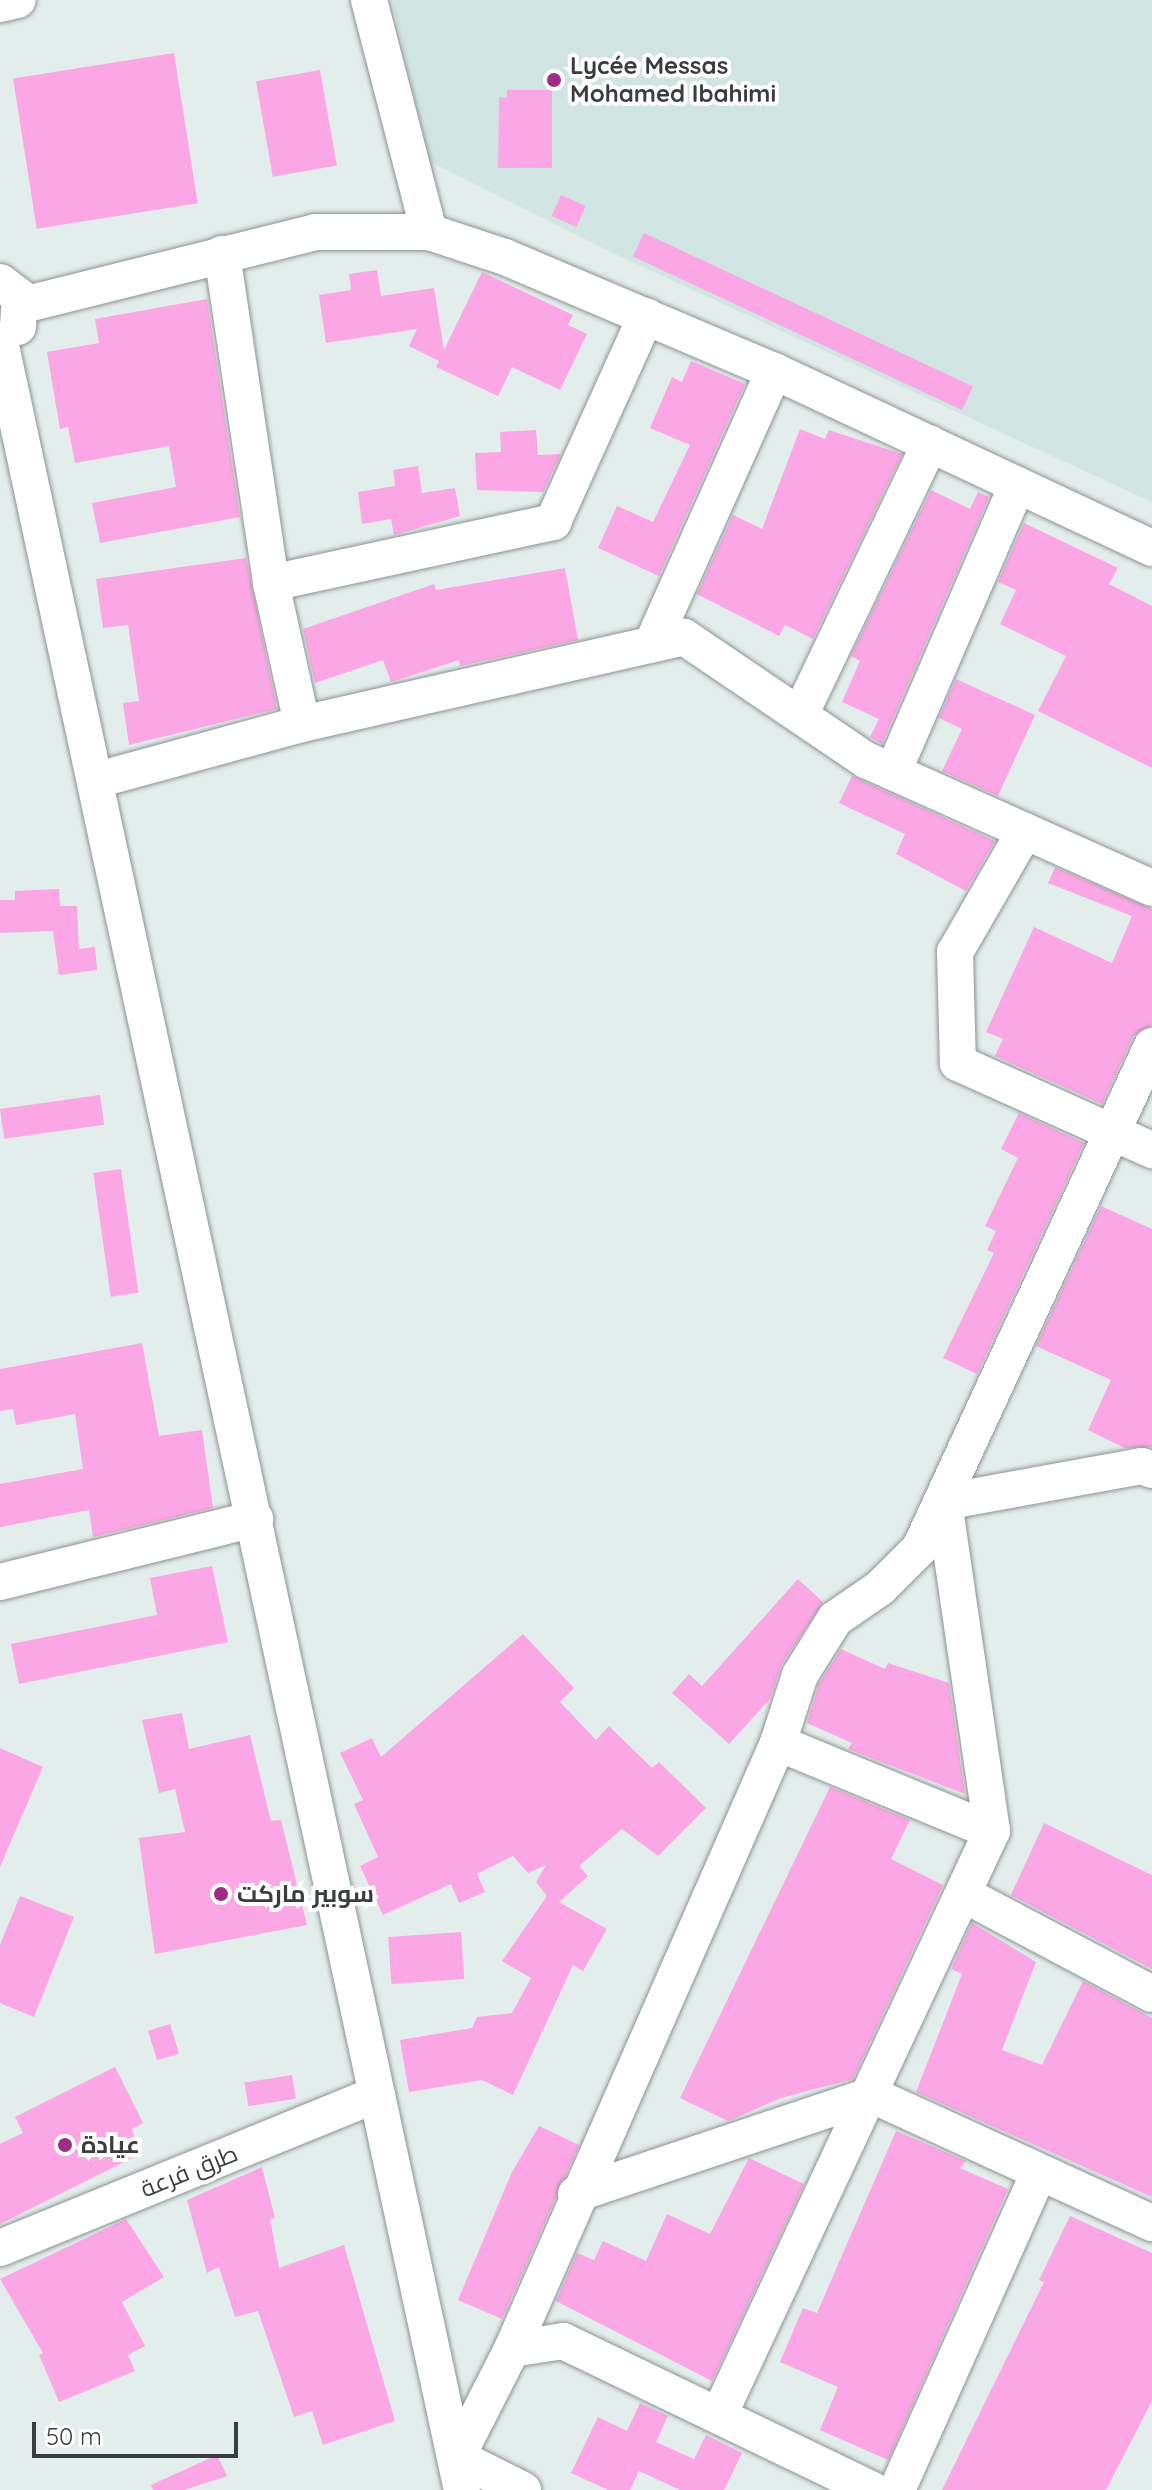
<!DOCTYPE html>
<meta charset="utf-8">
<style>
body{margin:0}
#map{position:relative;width:1152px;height:2490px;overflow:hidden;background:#e3edec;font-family:Quicksand,Cairo,sans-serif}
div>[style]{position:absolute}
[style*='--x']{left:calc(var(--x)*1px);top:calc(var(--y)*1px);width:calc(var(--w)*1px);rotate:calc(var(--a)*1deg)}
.built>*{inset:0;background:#d0e4e1}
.building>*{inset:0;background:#fca7e5;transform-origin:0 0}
.roads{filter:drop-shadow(0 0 2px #8b9493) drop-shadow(0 0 2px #8b9493)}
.minor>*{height:36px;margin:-18px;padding:0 18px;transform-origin:18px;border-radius:18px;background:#fff}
.dots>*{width:22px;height:22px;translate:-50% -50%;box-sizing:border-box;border:4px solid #fff;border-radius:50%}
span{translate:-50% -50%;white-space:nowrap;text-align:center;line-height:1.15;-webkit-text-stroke:8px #fff;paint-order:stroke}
.poi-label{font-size:24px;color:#393d3d;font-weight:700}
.left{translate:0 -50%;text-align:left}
.street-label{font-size:24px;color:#393d3d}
.scale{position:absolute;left:32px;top:2422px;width:206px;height:36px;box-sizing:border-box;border:4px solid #393d3d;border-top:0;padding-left:10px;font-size:24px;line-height:28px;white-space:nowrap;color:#393d3d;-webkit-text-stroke:6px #fff;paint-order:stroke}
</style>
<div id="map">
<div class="built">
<i style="clip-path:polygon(392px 0,1152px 0,1152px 502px,617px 255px,429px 161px)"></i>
</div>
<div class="building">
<i style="left:174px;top:53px;width:152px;height:163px;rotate:81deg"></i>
<i style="left:320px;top:70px;width:97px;height:65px;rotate:80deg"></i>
<i style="clip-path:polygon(507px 90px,552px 90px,552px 168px,498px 168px,499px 97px,507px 98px)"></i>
<i style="left:561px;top:195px;width:27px;height:23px;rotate:24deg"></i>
<i style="left:644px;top:233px;width:363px;height:26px;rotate:25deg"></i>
<i style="clip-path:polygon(377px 270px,381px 296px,434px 288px,444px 350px,482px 272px,573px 315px,568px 325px,587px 334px,560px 390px,512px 367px,498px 396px,436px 367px,439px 361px,409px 346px,417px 329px,326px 343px,319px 295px,351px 290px,349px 274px)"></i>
<i style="clip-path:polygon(207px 299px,240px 517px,100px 543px,92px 503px,176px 487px,169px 446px,75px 463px,68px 427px,60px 429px,47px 352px,99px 343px,95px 319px)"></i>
<i style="clip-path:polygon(691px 361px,745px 384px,659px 576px,598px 548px,617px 506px,653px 522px,690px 445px,650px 428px,672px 377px,682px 382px)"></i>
<i style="clip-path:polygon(800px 429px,825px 439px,829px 430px,902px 454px,813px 639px,785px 625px,779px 636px,697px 594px,733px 515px,762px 529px)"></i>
<i style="clip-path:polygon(536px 430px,538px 455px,561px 454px,543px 492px,477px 490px,475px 453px,501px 452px,500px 432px)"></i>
<i style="clip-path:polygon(418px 466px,422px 493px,455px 488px,460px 516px,394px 535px,391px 519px,362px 524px,358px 492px,395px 486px,393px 470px)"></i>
<i style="clip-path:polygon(931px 490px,970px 509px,978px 492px,989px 497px,882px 744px,870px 737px,879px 719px,842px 702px,860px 661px,851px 656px)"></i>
<i style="clip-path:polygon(1024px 523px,1118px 568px,1109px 584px,1152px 606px,1152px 768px,1038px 711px,1066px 656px,1000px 624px,1016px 590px,998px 582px)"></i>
<i style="clip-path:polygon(246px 558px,277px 709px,129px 745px,123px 703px,139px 701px,128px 625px,103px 628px,96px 579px)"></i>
<i style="clip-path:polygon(565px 568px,578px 640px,460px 666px,459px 660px,391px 682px,383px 660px,315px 683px,303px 629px,434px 584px,436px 590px)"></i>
<i style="clip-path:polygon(956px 679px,1035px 715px,998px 796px,942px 771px,962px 729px,939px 718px)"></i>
<i style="clip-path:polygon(852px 776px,995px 841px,966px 891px,896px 854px,905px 834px,839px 803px)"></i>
<i style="clip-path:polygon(1055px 867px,1152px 909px,1152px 1025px,1133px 1037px,1102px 1104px,995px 1056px,1003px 1039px,986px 1032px,1034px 927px,1112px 963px,1132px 916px,1048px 883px)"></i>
<i style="clip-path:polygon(59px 889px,60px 906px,77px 906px,79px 949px,95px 947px,97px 970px,59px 975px,53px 931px,0 933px,0 900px,15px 900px,15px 891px)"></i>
<i style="left:100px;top:1095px;width:30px;height:101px;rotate:82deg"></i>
<i style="clip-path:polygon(1019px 1113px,1084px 1143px,977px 1374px,943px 1358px,994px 1253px,987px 1250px,996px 1231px,985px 1226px,1018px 1158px,1001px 1149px)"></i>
<i style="left:121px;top:1169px;width:125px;height:28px;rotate:82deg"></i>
<i style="clip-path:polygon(1101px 1206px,1152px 1229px,1152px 1447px,1125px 1448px,1088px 1430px,1111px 1380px,1036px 1346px)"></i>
<i style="clip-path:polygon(142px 1343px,159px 1436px,202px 1430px,213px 1508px,93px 1537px,89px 1510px,0 1527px,0 1484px,83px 1469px,75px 1414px,16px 1425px,13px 1409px,0 1411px,0 1369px)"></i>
<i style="clip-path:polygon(212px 1566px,228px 1642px,19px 1684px,11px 1644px,157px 1615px,150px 1578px)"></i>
<i style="clip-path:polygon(798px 1579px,823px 1602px,782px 1664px,770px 1699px,729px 1744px,672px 1693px,689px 1674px,702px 1686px)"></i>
<i style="clip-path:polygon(523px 1634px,574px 1688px,560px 1702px,596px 1740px,609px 1726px,652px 1768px,659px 1762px,706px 1808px,658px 1856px,622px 1829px,579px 1866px,588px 1876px,559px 1902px,607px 1929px,583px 1971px,573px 1965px,513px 2095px,482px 2080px,409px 2092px,400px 2040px,472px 2028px,477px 2017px,512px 2013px,531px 1978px,502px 1961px,547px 1896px,536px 1882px,546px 1865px,528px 1873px,513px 1856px,477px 1874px,485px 1892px,459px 1903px,451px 1884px,383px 1915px,360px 1866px,378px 1857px,354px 1804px,363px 1800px,340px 1753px,372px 1738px,381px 1757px)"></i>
<i style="clip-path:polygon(841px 1649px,885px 1669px,888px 1663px,949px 1683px,965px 1794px,848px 1749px,852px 1743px,807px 1723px,819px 1684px)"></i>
<i style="clip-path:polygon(182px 1713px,189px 1749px,250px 1735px,271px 1821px,281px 1820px,307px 1925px,155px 1954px,139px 1838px,185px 1832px,175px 1789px,159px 1793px,142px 1720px)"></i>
<i style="clip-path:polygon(0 1748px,43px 1767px,0 1867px)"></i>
<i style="clip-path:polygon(830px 1787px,910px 1820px,891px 1859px,943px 1885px,853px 2079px,781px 2098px,728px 2121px,680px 2098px)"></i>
<i style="clip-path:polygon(1044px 1823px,1152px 1875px,1152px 1969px,1011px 1895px)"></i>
<i style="clip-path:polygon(20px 1896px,74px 1917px,34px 2017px,0 2003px,0 1945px)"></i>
<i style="clip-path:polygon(972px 1923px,1036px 1962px,1002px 2050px,1042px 2065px,1083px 1981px,1152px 2018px,1152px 2197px,916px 2092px,962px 1974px,951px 1969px)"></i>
<i style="left:461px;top:1932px;width:47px;height:73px;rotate:86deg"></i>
<i style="left:170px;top:2024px;width:31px;height:23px;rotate:73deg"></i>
<i style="clip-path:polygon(115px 2067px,143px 2123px,132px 2129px,140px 2154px,0 2224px,0 2144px,23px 2133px,15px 2117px)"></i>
<i style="left:292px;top:2075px;width:24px;height:48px;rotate:81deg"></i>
<i style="clip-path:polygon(539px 2126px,579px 2145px,502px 2319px,458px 2300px,512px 2172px)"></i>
<i style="clip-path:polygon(896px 2131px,966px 2161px,960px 2168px,1008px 2189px,888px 2460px,820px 2430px,838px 2387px,780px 2362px,803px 2308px,817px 2313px)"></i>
<i style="clip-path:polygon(749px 2158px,804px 2184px,712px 2381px,556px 2301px,577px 2253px,594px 2260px,603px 2241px,646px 2261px,667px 2214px,710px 2234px)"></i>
<i style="clip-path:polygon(262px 2167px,275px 2218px,270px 2219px,279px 2268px,344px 2245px,395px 2421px,323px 2445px,312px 2411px,294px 2417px,258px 2311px,235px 2317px,219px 2267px,207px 2273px,187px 2200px)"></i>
<i style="clip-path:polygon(1070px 2216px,1152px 2253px,1152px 2401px,1106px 2490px,942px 2490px,1044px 2282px,1039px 2280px)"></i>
<i style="clip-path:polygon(126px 2219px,164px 2277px,122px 2302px,145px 2346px,128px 2355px,135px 2371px,59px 2402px,39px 2355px,43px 2353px,0 2279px)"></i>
<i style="clip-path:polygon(640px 2403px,668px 2416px,656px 2442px,694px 2459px,706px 2435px,742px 2453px,724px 2490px,680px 2490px,639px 2471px,630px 2490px,608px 2490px,571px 2473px,598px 2417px,627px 2431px)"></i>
<i style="clip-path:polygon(217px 2455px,227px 2476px,184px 2490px,153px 2490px,151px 2485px)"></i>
</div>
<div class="roads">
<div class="minor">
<i style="--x:369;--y:0;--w:240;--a:75.5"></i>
<i style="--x:0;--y:4;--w:18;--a:-13"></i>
<i style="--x:222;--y:254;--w:333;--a:81.5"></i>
<i style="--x:271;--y:583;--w:144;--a:77.6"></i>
<i style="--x:0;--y:282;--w:25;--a:37"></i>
<i style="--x:20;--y:297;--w:30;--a:94"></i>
<i style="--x:23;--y:305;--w:302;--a:-14"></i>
<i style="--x:316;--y:232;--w:113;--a:0"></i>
<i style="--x:429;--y:232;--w:80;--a:18.2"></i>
<i style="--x:505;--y:257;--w:292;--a:23"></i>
<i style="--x:774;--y:371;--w:417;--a:25.1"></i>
<i style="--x:0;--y:341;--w:2198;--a:77.87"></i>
<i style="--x:271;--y:583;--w:289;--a:-12.2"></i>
<i style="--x:553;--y:522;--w:226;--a:-65.7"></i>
<i style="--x:652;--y:644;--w:299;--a:-65.9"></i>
<i style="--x:800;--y:715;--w:301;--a:-64.4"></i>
<i style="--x:893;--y:772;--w:313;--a:-66.6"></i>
<i style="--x:97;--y:780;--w:213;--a:-15.3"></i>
<i style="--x:302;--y:724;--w:392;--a:-12.8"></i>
<i style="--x:684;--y:637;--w:220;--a:34.1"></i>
<i style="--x:866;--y:760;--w:313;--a:24.1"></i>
<i style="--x:1025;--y:831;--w:140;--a:120"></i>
<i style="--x:955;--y:952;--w:111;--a:88.5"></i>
<i style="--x:958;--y:1063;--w:213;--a:24.2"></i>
<i style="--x:0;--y:1582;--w:263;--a:-13.9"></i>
<i style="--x:778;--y:1743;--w:231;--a:22.4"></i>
<i style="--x:967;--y:1896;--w:209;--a:27.9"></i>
<i style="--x:576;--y:2194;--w:312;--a:-18.5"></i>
<i style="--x:872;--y:2095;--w:308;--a:24.6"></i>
<i style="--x:0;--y:2248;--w:407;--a:-22.2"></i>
<i style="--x:512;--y:2349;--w:662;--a:-66.3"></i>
<i style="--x:778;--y:1743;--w:71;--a:-72.1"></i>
<i style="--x:800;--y:1675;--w:66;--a:-58"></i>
<i style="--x:835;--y:1619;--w:55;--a:-34.6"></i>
<i style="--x:880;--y:1588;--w:57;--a:-45"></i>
<i style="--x:920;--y:1548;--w:553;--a:-65.2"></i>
<i style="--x:719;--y:2415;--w:645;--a:-64.95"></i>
<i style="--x:992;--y:1831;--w:332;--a:-98.3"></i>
<i style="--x:944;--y:1502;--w:201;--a:-10.3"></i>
<i style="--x:1142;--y:1466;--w:11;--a:22"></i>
<i style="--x:523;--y:2490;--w:74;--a:-153.4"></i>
<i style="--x:457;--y:2457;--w:121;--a:-63"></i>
<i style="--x:512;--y:2349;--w:52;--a:-8.9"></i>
<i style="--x:563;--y:2341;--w:343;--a:25.7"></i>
<i style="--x:897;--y:2490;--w:348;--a:-65.9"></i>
</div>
</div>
<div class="dots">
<i style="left:554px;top:80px;background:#9f2c87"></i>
<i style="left:221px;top:1894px;background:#9f2c87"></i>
<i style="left:65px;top:2145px;background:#9f2c87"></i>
</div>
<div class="poi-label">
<span class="left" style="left:570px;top:80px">Lycée Messas<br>Mohamed Ibahimi</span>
<span class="left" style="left:237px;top:1894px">سوبير ماركت</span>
<span class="left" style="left:81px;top:2145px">عيادة</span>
</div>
<div class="street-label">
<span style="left:189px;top:2171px;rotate:-22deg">طرق فرعة</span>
</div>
<div class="scale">50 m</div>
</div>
